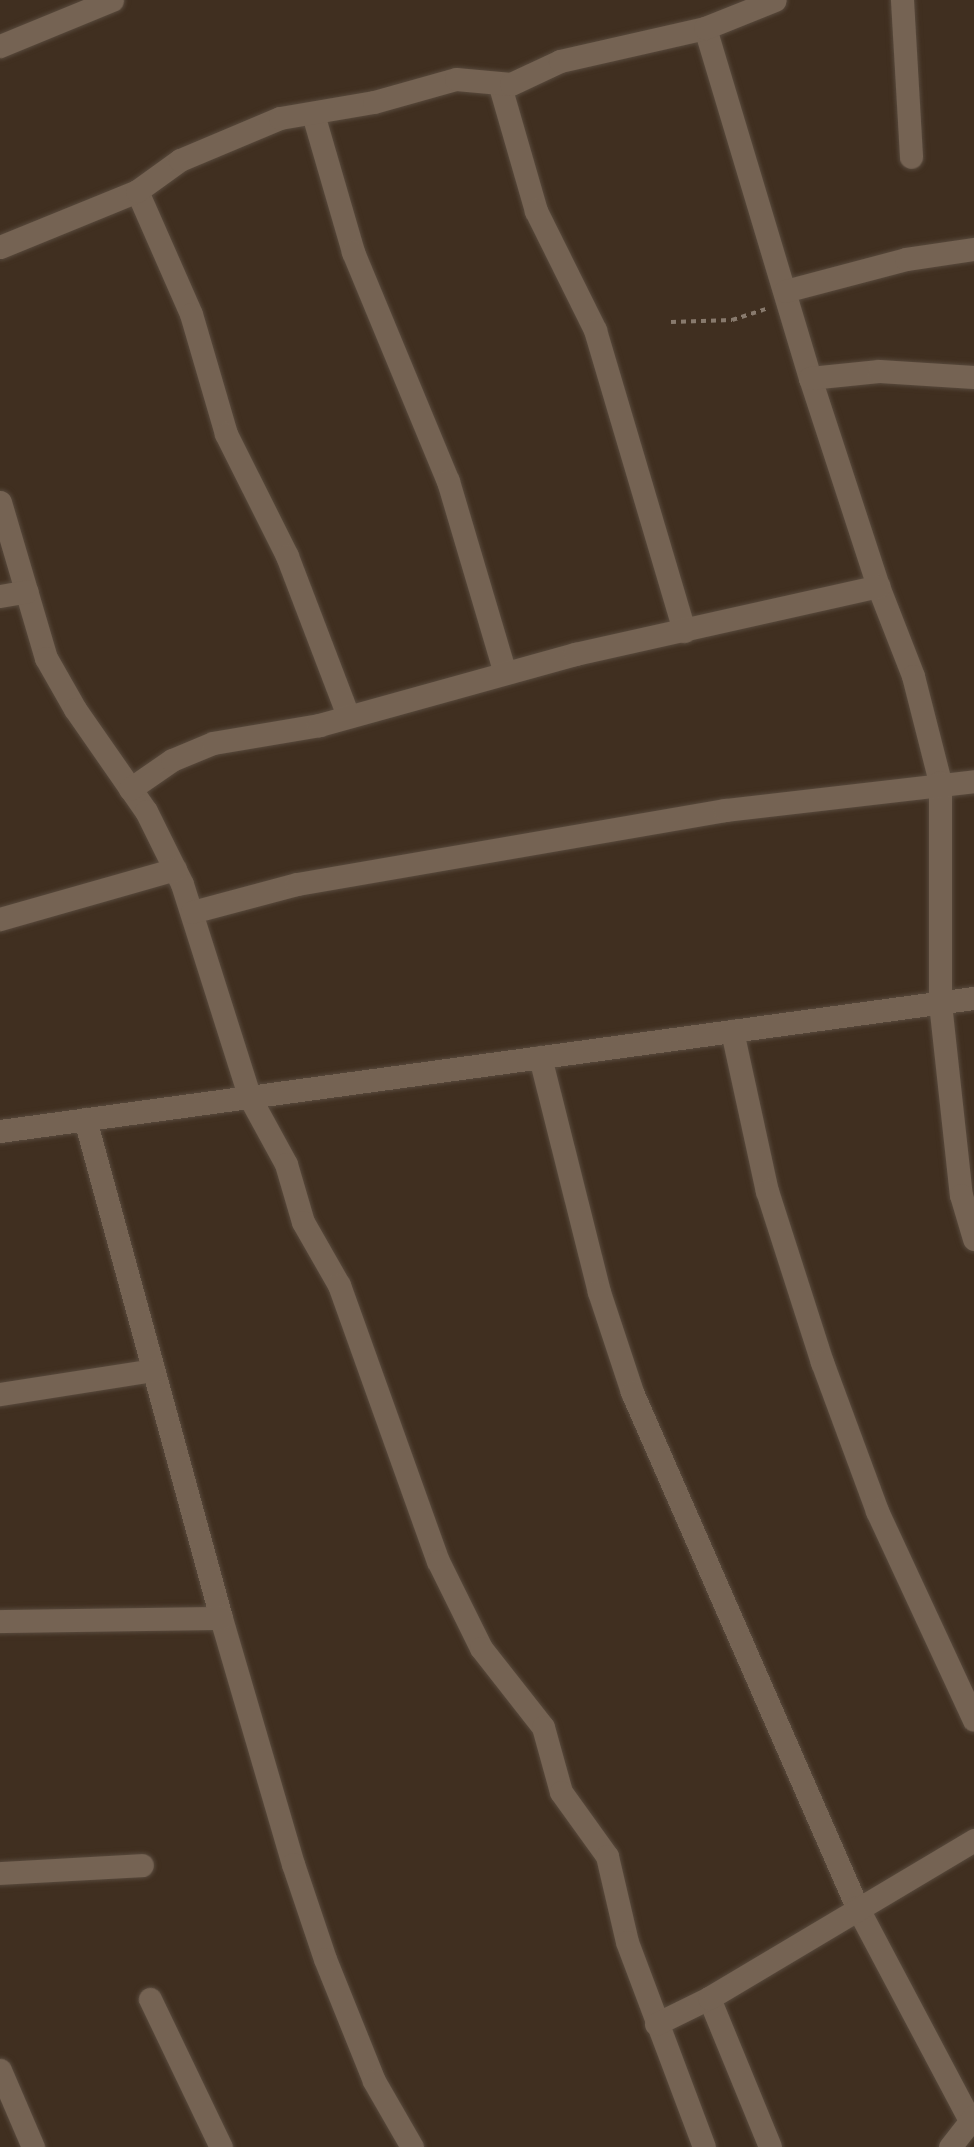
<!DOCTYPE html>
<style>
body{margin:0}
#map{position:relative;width:974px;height:2147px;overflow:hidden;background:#402f20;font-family:"Noto Sans",sans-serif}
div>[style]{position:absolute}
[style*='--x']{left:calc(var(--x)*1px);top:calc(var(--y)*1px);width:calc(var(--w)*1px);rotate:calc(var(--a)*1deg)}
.path>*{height:3.5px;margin-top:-1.75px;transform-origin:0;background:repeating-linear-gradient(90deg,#887a6d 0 5px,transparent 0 10px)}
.roads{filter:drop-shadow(0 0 2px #584a3d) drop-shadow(0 0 2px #584a3d)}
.street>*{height:23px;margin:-11.5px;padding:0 11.5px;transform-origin:11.5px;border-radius:11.5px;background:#756353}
span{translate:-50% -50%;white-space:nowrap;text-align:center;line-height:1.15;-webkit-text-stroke:7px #211912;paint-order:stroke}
</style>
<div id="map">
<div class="path">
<i style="--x:671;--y:322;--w:61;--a:-1.9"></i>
<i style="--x:732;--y:320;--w:39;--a:-18"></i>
</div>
<div class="roads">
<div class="street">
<i style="--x:902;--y:0;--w:157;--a:86.7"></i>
<i style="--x:705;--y:28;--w:365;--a:73.3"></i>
<i style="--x:810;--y:378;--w:219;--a:71.9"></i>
<i style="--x:878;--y:586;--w:97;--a:68.7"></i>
<i style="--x:913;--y:676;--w:109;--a:75.7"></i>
<i style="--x:940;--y:782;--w:221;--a:90"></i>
<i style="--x:940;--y:1003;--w:193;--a:83.8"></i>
<i style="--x:961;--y:1195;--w:46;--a:73.5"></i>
<i style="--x:0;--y:46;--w:121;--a:-22.3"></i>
<i style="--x:500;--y:86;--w:130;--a:73.9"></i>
<i style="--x:536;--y:211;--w:133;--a:63.6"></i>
<i style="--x:595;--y:330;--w:314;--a:73.5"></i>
<i style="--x:313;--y:114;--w:144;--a:73.8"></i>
<i style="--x:353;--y:252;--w:248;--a:67.5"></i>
<i style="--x:448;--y:481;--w:200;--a:73.5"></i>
<i style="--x:137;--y:191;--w:134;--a:66.3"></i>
<i style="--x:191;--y:314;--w:125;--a:73.7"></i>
<i style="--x:226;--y:434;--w:136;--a:63.4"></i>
<i style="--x:287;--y:556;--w:171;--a:69.1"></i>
<i style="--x:0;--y:247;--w:148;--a:-22.2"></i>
<i style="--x:137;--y:191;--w:53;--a:-35.8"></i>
<i style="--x:180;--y:160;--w:108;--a:-22.8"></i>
<i style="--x:280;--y:118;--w:95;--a:-9.7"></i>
<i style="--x:374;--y:102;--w:85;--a:-15.7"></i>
<i style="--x:456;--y:79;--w:55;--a:5.2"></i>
<i style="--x:511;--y:84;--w:54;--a:-25.1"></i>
<i style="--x:560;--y:61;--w:149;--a:-12.8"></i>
<i style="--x:705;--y:28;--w:75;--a:-21.8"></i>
<i style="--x:785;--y:291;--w:125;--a:-14.8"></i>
<i style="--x:906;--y:259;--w:69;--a:-8.4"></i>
<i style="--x:810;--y:378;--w:69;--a:-5.8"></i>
<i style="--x:879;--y:371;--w:95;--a:3.6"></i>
<i style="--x:0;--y:502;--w:163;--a:73.6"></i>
<i style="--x:46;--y:658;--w:59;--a:60.4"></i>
<i style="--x:75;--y:709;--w:124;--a:55.2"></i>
<i style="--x:146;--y:811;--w:81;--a:63.7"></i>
<i style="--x:182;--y:884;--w:225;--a:72.4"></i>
<i style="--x:250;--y:1098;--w:75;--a:61.4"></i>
<i style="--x:286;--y:1164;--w:60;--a:73.7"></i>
<i style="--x:303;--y:1222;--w:73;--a:60.3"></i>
<i style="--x:339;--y:1285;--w:293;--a:70.3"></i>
<i style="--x:438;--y:1561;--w:97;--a:63.7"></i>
<i style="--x:481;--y:1648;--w:100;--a:51.9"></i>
<i style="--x:543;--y:1727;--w:67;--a:74.5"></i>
<i style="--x:561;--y:1792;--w:79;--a:54.3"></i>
<i style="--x:607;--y:1856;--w:88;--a:76.9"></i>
<i style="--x:627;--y:1942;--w:219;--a:69.4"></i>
<i style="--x:0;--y:596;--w:27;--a:-10"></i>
<i style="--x:130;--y:789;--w:51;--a:-34.6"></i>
<i style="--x:172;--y:760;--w:44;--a:-22.5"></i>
<i style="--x:213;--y:743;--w:108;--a:-9.6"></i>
<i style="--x:319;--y:725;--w:266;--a:-15.5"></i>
<i style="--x:575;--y:654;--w:311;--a:-12.6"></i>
<i style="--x:192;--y:912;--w:109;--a:-14.9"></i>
<i style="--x:297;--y:884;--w:434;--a:-9.8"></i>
<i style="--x:725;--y:810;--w:251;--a:-6.6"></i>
<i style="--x:0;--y:919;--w:182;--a:-15.9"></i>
<i style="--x:732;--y:1031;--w:164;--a:77.7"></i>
<i style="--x:767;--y:1191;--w:180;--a:72.2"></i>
<i style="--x:822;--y:1362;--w:159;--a:69.7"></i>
<i style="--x:877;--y:1511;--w:230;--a:65.1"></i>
<i style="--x:540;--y:1057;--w:242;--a:75.9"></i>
<i style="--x:599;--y:1292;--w:105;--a:71.7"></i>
<i style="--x:632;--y:1392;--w:562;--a:66.4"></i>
<i style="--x:857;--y:1907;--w:241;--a:62.1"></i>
<i style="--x:85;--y:1119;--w:517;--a:74.75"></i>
<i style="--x:221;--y:1618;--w:256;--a:73.7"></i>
<i style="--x:293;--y:1864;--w:100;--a:71.4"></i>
<i style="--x:325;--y:1959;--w:131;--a:68.1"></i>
<i style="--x:374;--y:2081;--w:76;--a:60.1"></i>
<i style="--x:0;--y:1131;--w:983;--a:-7.78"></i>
<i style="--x:0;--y:1394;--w:155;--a:-8.9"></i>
<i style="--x:0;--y:1621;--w:221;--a:-0.8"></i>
<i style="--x:0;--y:1873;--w:142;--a:-3.2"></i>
<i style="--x:709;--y:1998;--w:161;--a:67.7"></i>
<i style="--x:150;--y:1999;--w:164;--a:64.4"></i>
<i style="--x:656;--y:2024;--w:59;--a:-26.1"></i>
<i style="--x:709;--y:1998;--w:309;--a:-30.8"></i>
<i style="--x:0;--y:2070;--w:84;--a:66.8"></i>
<i style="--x:950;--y:2147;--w:39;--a:-52"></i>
</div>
</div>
</div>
